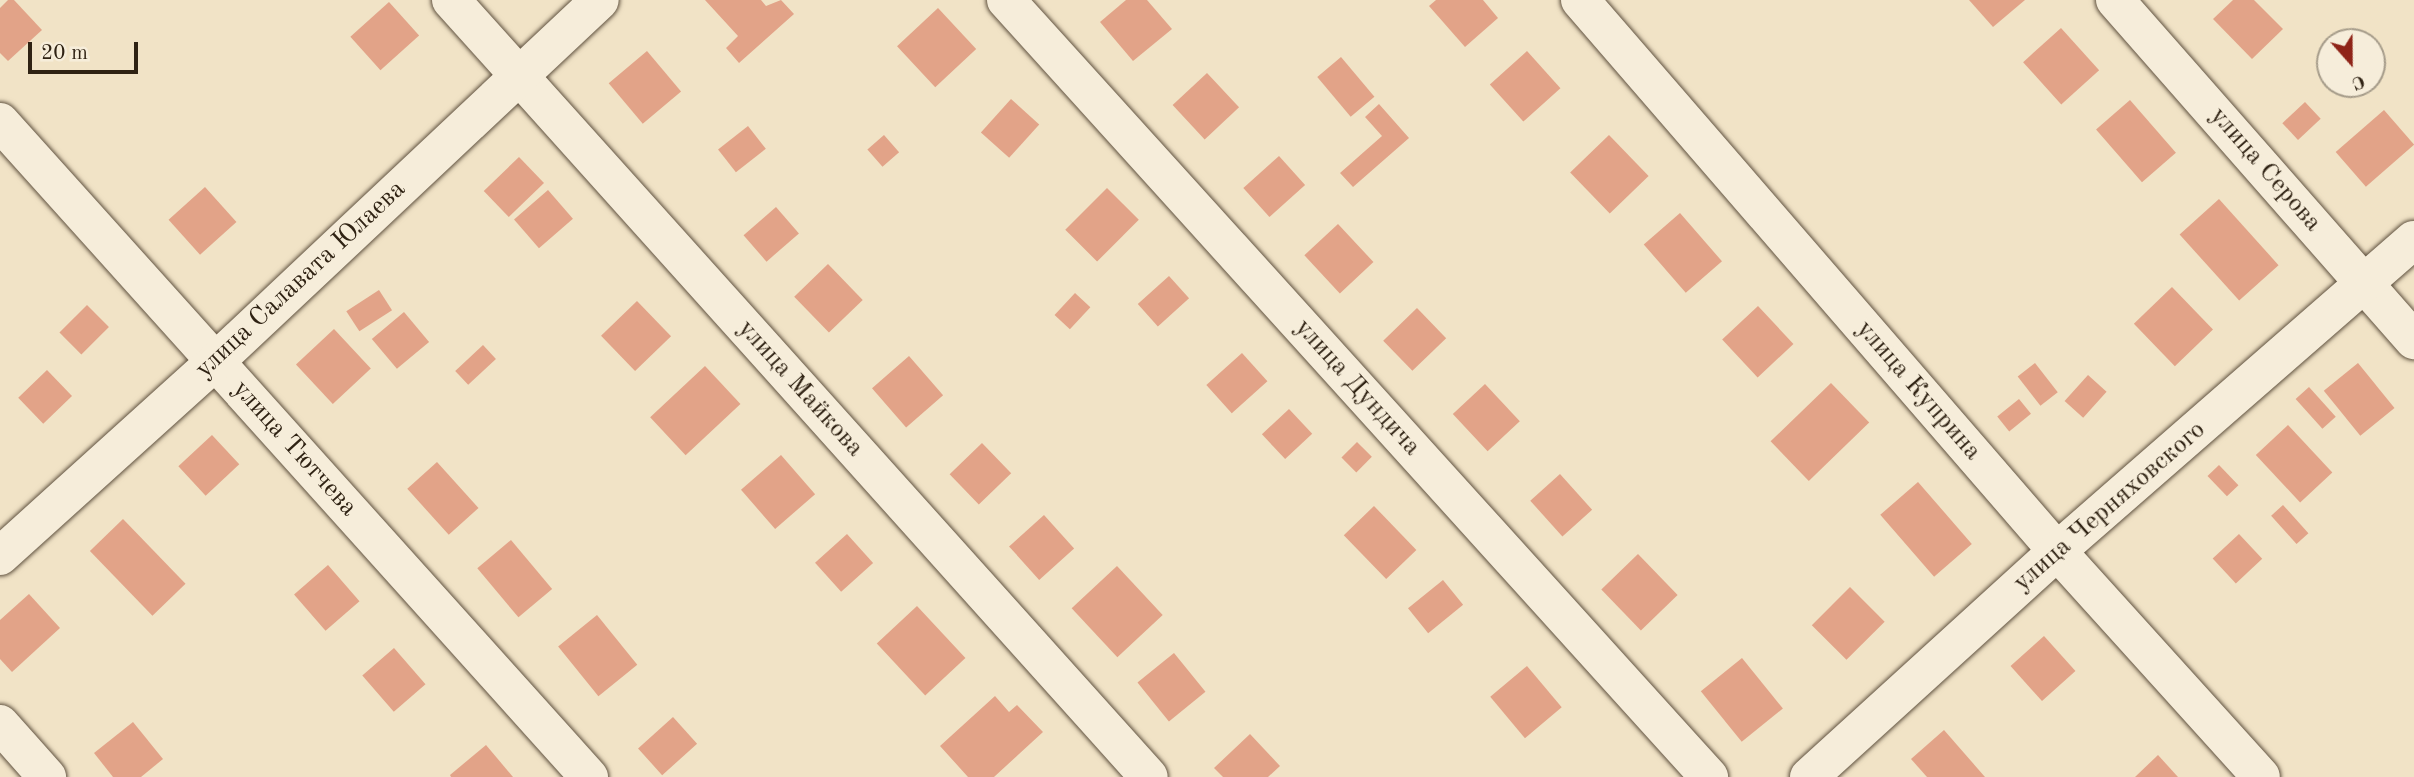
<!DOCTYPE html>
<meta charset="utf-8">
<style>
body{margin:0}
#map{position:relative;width:2414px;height:777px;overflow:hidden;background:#f1e3c6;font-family:"Old Standard TT",serif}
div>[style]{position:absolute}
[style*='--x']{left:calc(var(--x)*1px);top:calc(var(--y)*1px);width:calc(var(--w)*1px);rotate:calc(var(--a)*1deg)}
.building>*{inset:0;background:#e2a388;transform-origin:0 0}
.roads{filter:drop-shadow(0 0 2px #605240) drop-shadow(0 0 2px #605240)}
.street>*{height:38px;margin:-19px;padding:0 19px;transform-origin:19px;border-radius:19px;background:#f6edda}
.secondary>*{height:38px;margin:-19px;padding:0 19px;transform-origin:19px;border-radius:19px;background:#f6edda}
span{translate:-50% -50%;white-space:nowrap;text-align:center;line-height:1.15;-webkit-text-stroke:5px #f6edda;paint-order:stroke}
.street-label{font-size:26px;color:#2f2213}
.north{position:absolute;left:2316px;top:28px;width:70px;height:70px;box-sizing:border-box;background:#f6edda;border:2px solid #a69c8a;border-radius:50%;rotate:159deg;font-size:19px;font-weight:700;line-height:28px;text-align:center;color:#2f2213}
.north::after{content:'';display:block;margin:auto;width:24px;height:32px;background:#8f2418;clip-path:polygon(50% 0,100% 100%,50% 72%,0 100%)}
.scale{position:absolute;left:28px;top:42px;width:110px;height:32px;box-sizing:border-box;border:4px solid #2f2213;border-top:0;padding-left:9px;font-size:21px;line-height:24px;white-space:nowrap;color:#2f2213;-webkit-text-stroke:5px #f6edda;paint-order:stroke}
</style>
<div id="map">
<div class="building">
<i style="clip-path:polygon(8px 0,14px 0,42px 30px,8px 61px,0 53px,0 8px)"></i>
<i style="clip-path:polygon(705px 0,761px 0,766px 6px,781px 0,794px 14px,739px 63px,726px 48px,738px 36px)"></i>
<i style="clip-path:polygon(1126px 0,1147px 0,1172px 29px,1133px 61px,1100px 22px)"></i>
<i style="clip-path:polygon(1436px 0,1483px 0,1498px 18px,1465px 47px,1429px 6px)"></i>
<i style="clip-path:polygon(1969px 0,2025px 0,1993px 27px)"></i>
<i style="clip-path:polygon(2233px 0,2254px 0,2283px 29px,2252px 59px,2213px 19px)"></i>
<i style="left:389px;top:2px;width:45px;height:52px;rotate:48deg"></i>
<i style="left:938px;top:8px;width:56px;height:56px;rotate:47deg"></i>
<i style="left:2061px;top:28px;width:57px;height:51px;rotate:48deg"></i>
<i style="left:647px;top:51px;width:53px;height:50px;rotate:50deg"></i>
<i style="left:1527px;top:51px;width:50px;height:50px;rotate:48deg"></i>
<i style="left:1341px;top:57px;width:52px;height:31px;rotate:50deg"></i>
<i style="left:1207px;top:73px;width:47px;height:47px;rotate:47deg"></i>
<i style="left:1011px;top:99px;width:38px;height:45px;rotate:42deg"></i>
<i style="left:2130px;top:100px;width:70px;height:45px;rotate:49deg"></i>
<i style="left:2305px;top:102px;width:23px;height:31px;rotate:47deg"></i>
<i style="clip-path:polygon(1379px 104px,1409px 138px,1353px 187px,1340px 173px,1382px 136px,1365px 117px)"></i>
<i style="left:2384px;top:110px;width:46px;height:64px;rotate:49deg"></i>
<i style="left:748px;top:126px;width:29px;height:38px;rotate:52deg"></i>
<i style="left:884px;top:135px;width:23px;height:22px;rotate:49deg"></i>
<i style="left:1609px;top:135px;width:57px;height:54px;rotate:46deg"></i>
<i style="left:1279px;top:156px;width:39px;height:48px;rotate:48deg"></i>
<i style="left:519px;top:157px;width:36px;height:49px;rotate:46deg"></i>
<i style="left:205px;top:187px;width:47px;height:49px;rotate:48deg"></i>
<i style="left:1107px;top:188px;width:45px;height:59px;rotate:45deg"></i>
<i style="left:548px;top:190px;width:38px;height:45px;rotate:49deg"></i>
<i style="left:2219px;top:199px;width:89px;height:53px;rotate:48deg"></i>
<i style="left:776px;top:207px;width:35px;height:43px;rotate:49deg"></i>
<i style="left:1680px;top:213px;width:64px;height:48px;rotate:49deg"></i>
<i style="left:1338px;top:224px;width:52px;height:46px;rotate:47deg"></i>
<i style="left:828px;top:264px;width:50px;height:47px;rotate:46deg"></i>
<i style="left:1169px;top:276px;width:30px;height:42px;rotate:48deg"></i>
<i style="left:2172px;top:287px;width:59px;height:53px;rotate:46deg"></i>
<i style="left:379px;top:290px;width:24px;height:39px;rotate:57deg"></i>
<i style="left:1075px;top:293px;width:21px;height:30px;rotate:43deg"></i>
<i style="left:637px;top:301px;width:49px;height:50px;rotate:46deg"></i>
<i style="left:87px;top:305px;width:31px;height:39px;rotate:45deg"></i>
<i style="left:1758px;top:306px;width:52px;height:49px;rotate:47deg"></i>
<i style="left:1417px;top:308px;width:42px;height:47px;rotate:46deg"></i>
<i style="left:404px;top:312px;width:39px;height:42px;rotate:50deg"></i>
<i style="left:334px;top:329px;width:54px;height:52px;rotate:47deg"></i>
<i style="left:483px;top:345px;width:19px;height:38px;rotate:47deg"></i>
<i style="left:1242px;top:353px;width:38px;height:48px;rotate:48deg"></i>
<i style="left:909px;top:356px;width:52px;height:49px;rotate:49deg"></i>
<i style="left:2035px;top:363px;width:37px;height:22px;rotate:52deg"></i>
<i style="left:2358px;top:363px;width:58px;height:44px;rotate:51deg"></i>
<i style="left:705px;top:366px;width:52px;height:75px;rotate:47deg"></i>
<i style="left:47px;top:370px;width:36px;height:40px;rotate:46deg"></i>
<i style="left:2088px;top:375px;width:25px;height:35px;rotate:42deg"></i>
<i style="left:1831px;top:383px;width:55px;height:84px;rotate:46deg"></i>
<i style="left:1485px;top:384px;width:51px;height:44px;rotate:47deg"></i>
<i style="left:2309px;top:387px;width:40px;height:18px;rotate:48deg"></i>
<i style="left:2019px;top:399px;width:19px;height:28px;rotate:51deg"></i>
<i style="left:1289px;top:409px;width:34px;height:37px;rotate:47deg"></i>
<i style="left:2288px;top:425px;width:65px;height:44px;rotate:47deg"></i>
<i style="left:212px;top:435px;width:40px;height:46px;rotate:47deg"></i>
<i style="left:1357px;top:442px;width:21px;height:22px;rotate:45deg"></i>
<i style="left:982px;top:443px;width:42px;height:45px;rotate:46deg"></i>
<i style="left:781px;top:455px;width:52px;height:53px;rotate:49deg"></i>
<i style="left:437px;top:462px;width:62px;height:40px;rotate:48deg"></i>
<i style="left:2219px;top:465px;width:28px;height:16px;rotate:46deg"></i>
<i style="left:1560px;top:474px;width:48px;height:40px;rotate:48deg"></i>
<i style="left:1918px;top:482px;width:82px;height:50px;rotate:49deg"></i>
<i style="left:2283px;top:505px;width:38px;height:16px;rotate:48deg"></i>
<i style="left:1374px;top:506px;width:61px;height:42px;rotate:46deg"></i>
<i style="left:1044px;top:515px;width:45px;height:47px;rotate:48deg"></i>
<i style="left:123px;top:519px;width:90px;height:46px;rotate:46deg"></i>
<i style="left:847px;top:534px;width:39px;height:43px;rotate:48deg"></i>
<i style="left:2239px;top:534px;width:34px;height:36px;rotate:47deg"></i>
<i style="left:511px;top:540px;width:64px;height:44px;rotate:50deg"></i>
<i style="left:1638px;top:554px;width:57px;height:51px;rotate:46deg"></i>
<i style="left:328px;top:565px;width:48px;height:45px;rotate:49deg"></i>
<i style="left:1117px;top:566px;width:67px;height:62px;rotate:47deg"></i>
<i style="left:1443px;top:580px;width:32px;height:45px;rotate:51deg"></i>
<i style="left:1850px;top:587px;width:49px;height:54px;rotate:45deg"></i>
<i style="clip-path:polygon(29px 594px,60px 628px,12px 672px,0 659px,0 620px)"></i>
<i style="left:917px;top:606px;width:71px;height:55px;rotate:47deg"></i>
<i style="left:597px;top:615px;width:64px;height:50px;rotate:51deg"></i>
<i style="left:2044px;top:636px;width:47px;height:45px;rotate:48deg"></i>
<i style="left:394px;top:648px;width:48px;height:42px;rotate:49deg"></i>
<i style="left:1174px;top:653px;width:50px;height:47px;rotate:51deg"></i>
<i style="left:1742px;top:658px;width:65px;height:53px;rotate:51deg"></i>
<i style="left:1527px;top:666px;width:54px;height:48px;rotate:50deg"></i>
<i style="clip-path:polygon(995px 696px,1009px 712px,1017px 705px,1043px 732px,994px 777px,968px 777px,940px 746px)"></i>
<i style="left:673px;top:717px;width:36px;height:47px;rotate:48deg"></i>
<i style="clip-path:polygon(133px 722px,163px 759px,141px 777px,113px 777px,94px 753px)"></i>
<i style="clip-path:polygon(1944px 730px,1985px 777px,1927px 777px,1911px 759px)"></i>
<i style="clip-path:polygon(1250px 734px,1280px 766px,1268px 777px,1223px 777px,1214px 768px)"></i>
<i style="clip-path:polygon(486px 745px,513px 777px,451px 777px,450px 775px)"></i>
<i style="clip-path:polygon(2158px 755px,2178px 777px,2135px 777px)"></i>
</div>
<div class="roads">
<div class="street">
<i style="--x:451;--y:0;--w:1044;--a:48.07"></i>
<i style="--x:1006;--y:0;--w:1048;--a:47.86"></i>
<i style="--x:1580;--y:0;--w:729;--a:49.12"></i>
<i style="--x:2057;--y:551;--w:304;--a:47.9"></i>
<i style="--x:2115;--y:0;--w:453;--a:48.7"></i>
<i style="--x:0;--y:122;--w:881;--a:48.04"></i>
<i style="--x:0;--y:724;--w:71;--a:48.4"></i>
</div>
<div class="secondary">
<i style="--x:0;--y:556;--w:290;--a:-42.1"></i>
<i style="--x:215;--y:362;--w:528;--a:-43.24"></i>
<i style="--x:1809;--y:777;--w:336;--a:-42.3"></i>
<i style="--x:2057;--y:551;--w:473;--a:-41.1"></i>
</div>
</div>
<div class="street-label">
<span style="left:2265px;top:170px;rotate:49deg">улица Серова</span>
<span style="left:301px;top:280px;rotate:-43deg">улица Салавата Юлаева</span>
<span style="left:1357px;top:388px;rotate:48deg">улица Дундича</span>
<span style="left:800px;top:389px;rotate:48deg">улица Майкова</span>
<span style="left:1918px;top:391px;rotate:49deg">улица Куприна</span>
<span style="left:294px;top:449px;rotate:48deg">улица Тютчева</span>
<span style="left:2110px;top:507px;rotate:-41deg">улица Черняховского</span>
</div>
<div class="north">С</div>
<div class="scale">20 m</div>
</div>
